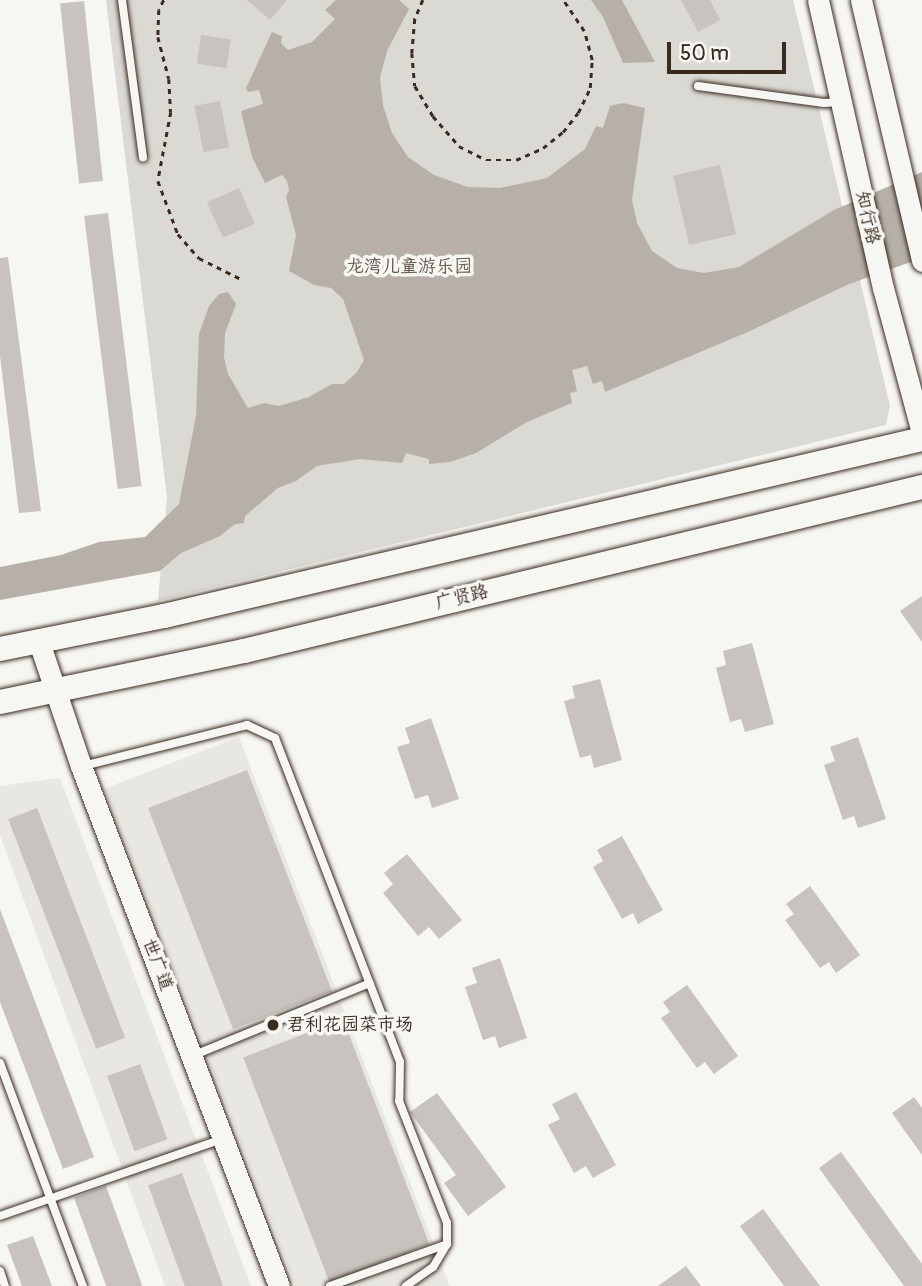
<!DOCTYPE html>
<meta charset="utf-8">
<style>
body{margin:0}
#map{position:relative;width:922px;height:1286px;overflow:hidden;background:#f6f6f2;font-family:Pangolin,"LXGW WenKai TC",sans-serif}
div>[style]{position:absolute}
[style*='--x']{left:calc(var(--x)*1px);top:calc(var(--y)*1px);width:calc(var(--w)*1px);rotate:calc(var(--a)*1deg)}
.built>*{inset:0;background:#e8e7e2;transform-origin:0 0}
.green>*{inset:0;background:#dad9d3}
.water>*{inset:0;background:#b6b0a9}
.building>*{inset:0;background:#c8c3be;transform-origin:0 0}
.path>*{height:2.5px;margin-top:-1.25px;transform-origin:0;background:repeating-linear-gradient(90deg,#3b2a1e 0 5px,transparent 0 10px)}
.roads{filter:drop-shadow(0 0 2px #3b2a1e) drop-shadow(0 0 2px #3b2a1e)}
.lane>*{height:8px;margin:-4px;padding:0 4px;transform-origin:4px;border-radius:4px;background:#f6f6f2}
.secondary>*{height:21px;margin:-10.5px;padding:0 10.5px;transform-origin:10.5px;border-radius:10.5px;background:#f6f6f2}
.primary>*{height:24px;margin:-12px;padding:0 12px;transform-origin:12px;border-radius:12px;background:#f6f6f2}
.dots>*{width:19px;height:19px;translate:-50% -50%;box-sizing:border-box;border:4px solid #f6f6f2;border-radius:50%}
span{translate:-50% -50%;white-space:nowrap;text-align:center;line-height:1.15;-webkit-text-stroke:7px #f6f6f2;paint-order:stroke}
.street-label{font-size:18px;color:#3b2a1e}
.park-label{font-size:18px;color:#63564b}
.poi-label{font-size:18px;color:#3b2a1e}
.left{translate:0 -50%;text-align:left}
.scale{position:absolute;left:667px;top:42px;width:119px;height:32px;box-sizing:border-box;border:4px solid #3b2a1e;border-top:0;padding-left:9px;font-size:21px;line-height:24px;white-space:nowrap;color:#3b2a1e;-webkit-text-stroke:5px #f6f6f2;paint-order:stroke}
</style>
<div id="map">
<div class="built">
<i style="left:239px;top:737px;width:588px;height:144px;rotate:69deg"></i>
<i style="clip-path:polygon(60px 778px,251px 1286px,165px 1286px,0 835px,0 786px)"></i>
</div>
<div class="green">
<i style="clip-path:polygon(106px 0,793px 0,890px 406px,886px 425px,158px 601px,167px 497px)"></i>
</div>
<div class="water">
<i style="clip-path:polygon(336px 0,399px 0,409px 9px,387px 51px,380px 78px,383px 105px,392px 133px,408px 157px,434px 175px,468px 187px,500px 188px,547px 178px,585px 149px,596px 126px,603px 128px,610px 106px,623px 103px,645px 108px,632px 200px,637px 223px,652px 251px,677px 268px,704px 273px,739px 267px,834px 210px,922px 172px,922px 258px,849px 284px,750px 331px,605px 392px,602px 381px,593px 384px,587px 366px,572px 370px,577px 391px,570px 393px,572px 403px,527px 422px,476px 453px,450px 462px,429px 464px,429px 459px,406px 453px,402px 463px,360px 459px,317px 466px,296px 481px,278px 488px,245px 516px,244px 523px,235px 524px,220px 536px,181px 553px,160px 571px,0 600px,0 567px,61px 555px,99px 542px,145px 537px,179px 504px,196px 416px,199px 334px,209px 306px,219px 294px,228px 292px,236px 304px,225px 333px,224px 357px,228px 374px,248px 408px,264px 403px,279px 406px,309px 397px,332px 384px,344px 384px,357px 372px,364px 360px,343px 299px,331px 288px,314px 285px,289px 271px,296px 235px,286px 197px,289px 190px,287px 181px,282px 175px,265px 183px,252px 157px,241px 111px,263px 104px,259px 90px,248px 92px,246px 88px,272px 32px,282px 36px,281px 43px,288px 50px,312px 42px,335px 19px,325px 10px)"></i>
<i style="clip-path:polygon(591px 0,622px 0,655px 62px,623px 63px,603px 17px)"></i>
</div>
<div class="building">
<i style="clip-path:polygon(247px 0,287px 0,270px 20px)"></i>
<i style="clip-path:polygon(681px 0,710px 0,720px 20px,698px 32px)"></i>
<i style="left:84px;top:1px;width:181px;height:24px;rotate:84deg"></i>
<i style="left:201px;top:35px;width:30px;height:29px;rotate:8deg"></i>
<i style="left:220px;top:101px;width:47px;height:26px;rotate:79deg"></i>
<i style="left:720px;top:165px;width:71px;height:48px;rotate:77deg"></i>
<i style="left:239px;top:188px;width:39px;height:35px;rotate:66deg"></i>
<i style="left:108px;top:213px;width:275px;height:24px;rotate:83deg"></i>
<i style="clip-path:polygon(8px 257px,41px 511px,19px 513px,0 356px,0 258px)"></i>
<i style="clip-path:polygon(922px 596px,922px 642px,900px 611px)"></i>
<i style="clip-path:polygon(752px 643px,774px 724px,745px 732px,741px 719px,730px 722px,716px 668px,726px 665px,723px 651px)"></i>
<i style="clip-path:polygon(600px 679px,622px 760px,594px 768px,591px 755px,580px 758px,564px 701px,575px 698px,572px 686px)"></i>
<i style="clip-path:polygon(431px 718px,459px 799px,432px 808px,428px 795px,415px 799px,397px 747px,410px 743px,405px 728px)"></i>
<i style="clip-path:polygon(858px 737px,886px 819px,858px 828px,854px 816px,843px 820px,824px 765px,835px 761px,830px 747px)"></i>
<i style="left:247px;top:770px;width:237px;height:106px;rotate:69deg"></i>
<i style="left:37px;top:808px;width:246px;height:31px;rotate:69deg"></i>
<i style="clip-path:polygon(622px 836px,663px 910px,638px 924px,633px 913px,622px 919px,593px 867px,603px 861px,597px 850px)"></i>
<i style="clip-path:polygon(407px 854px,462px 920px,439px 939px,429px 927px,418px 936px,383px 893px,393px 884px,384px 873px)"></i>
<i style="clip-path:polygon(810px 886px,860px 955px,836px 973px,829px 962px,820px 968px,785px 920px,794px 914px,786px 904px)"></i>
<i style="clip-path:polygon(0 909px,94px 1157px,63px 1169px,0 1002px)"></i>
<i style="clip-path:polygon(500px 958px,527px 1038px,499px 1048px,495px 1036px,483px 1040px,465px 987px,477px 983px,472px 968px)"></i>
<i style="clip-path:polygon(687px 985px,738px 1056px,714px 1074px,705px 1062px,697px 1068px,661px 1018px,670px 1012px,663px 1002px)"></i>
<i style="left:343px;top:1019px;width:241px;height:107px;rotate:69deg"></i>
<i style="left:140px;top:1064px;width:80px;height:35px;rotate:70deg"></i>
<i style="clip-path:polygon(576px 1092px,616px 1165px,593px 1178px,586px 1166px,574px 1173px,548px 1125px,560px 1119px,552px 1104px)"></i>
<i style="clip-path:polygon(437px 1093px,506px 1187px,468px 1216px,444px 1183px,456px 1175px,410px 1112px)"></i>
<i style="clip-path:polygon(914px 1097px,922px 1108px,922px 1155px,892px 1113px)"></i>
<i style="clip-path:polygon(841px 1152px,922px 1264px,922px 1286px,904px 1286px,819px 1168px)"></i>
<i style="left:182px;top:1173px;width:120px;height:36px;rotate:70deg"></i>
<i style="left:106px;top:1186px;width:106px;height:34px;rotate:70deg"></i>
<i style="clip-path:polygon(763px 1209px,820px 1286px,784px 1286px,740px 1226px)"></i>
<i style="clip-path:polygon(33px 1236px,52px 1286px,22px 1286px,7px 1245px)"></i>
<i style="clip-path:polygon(686px 1266px,701px 1286px,658px 1286px)"></i>
</div>
<div class="path">
<i style="--x:164;--y:0;--w:11;--a:117"></i>
<i style="--x:159;--y:10;--w:27;--a:92"></i>
<i style="--x:158;--y:37;--w:43;--a:75.3"></i>
<i style="--x:169;--y:79;--w:33;--a:87"></i>
<i style="--x:171;--y:112;--w:70;--a:100.7"></i>
<i style="--x:158;--y:181;--w:57;--a:69.3"></i>
<i style="--x:178;--y:234;--w:32;--a:49"></i>
<i style="--x:199;--y:258;--w:49;--a:26.6"></i>
<i style="--x:423;--y:0;--w:21;--a:113"></i>
<i style="--x:415;--y:19;--w:34;--a:95"></i>
<i style="--x:412;--y:53;--w:33;--a:85"></i>
<i style="--x:415;--y:86;--w:35;--a:59"></i>
<i style="--x:433;--y:116;--w:40;--a:49"></i>
<i style="--x:459;--y:146;--w:30;--a:27"></i>
<i style="--x:486;--y:160;--w:30;--a:0"></i>
<i style="--x:516;--y:160;--w:30;--a:-24"></i>
<i style="--x:543;--y:148;--w:26;--a:-39"></i>
<i style="--x:563;--y:132;--w:24;--a:-52"></i>
<i style="--x:578;--y:113;--w:28;--a:-64"></i>
<i style="--x:590;--y:88;--w:28;--a:-86"></i>
<i style="--x:592;--y:60;--w:30;--a:-105"></i>
<i style="--x:584;--y:31;--w:36;--a:-124"></i>
</div>
<div class="roads">
<div class="lane">
<i style="--x:122;--y:0;--w:159;--a:82.4"></i>
<i style="--x:698;--y:86;--w:127;--a:7.7"></i>
<i style="--x:824;--y:103;--w:17;--a:-3"></i>
<i style="--x:83;--y:766;--w:169;--a:-14"></i>
<i style="--x:247;--y:725;--w:31;--a:25"></i>
<i style="--x:275;--y:738;--w:347;--a:68.9"></i>
<i style="--x:400;--y:1062;--w:39;--a:91"></i>
<i style="--x:399;--y:1101;--w:131;--a:68.5"></i>
<i style="--x:447;--y:1223;--w:21;--a:90"></i>
<i style="--x:447;--y:1244;--w:27;--a:121"></i>
<i style="--x:433;--y:1267;--w:33;--a:145"></i>
<i style="--x:192;--y:1056;--w:192;--a:-22.3"></i>
<i style="--x:0;--y:1063;--w:238;--a:69.6"></i>
<i style="--x:0;--y:1216;--w:235;--a:-19.1"></i>
<i style="--x:0;--y:1271;--w:16;--a:72"></i>
<i style="--x:330;--y:1286;--w:124;--a:-19.7"></i>
</div>
<div class="secondary">
<i style="--x:818;--y:0;--w:295;--a:77.3"></i>
<i style="--x:883;--y:288;--w:150;--a:74.9"></i>
<i style="--x:861;--y:0;--w:268;--a:76.8"></i>
<i style="--x:39;--y:642;--w:131;--a:71.3"></i>
<i style="--x:81;--y:766;--w:556;--a:69.15"></i>
</div>
<div class="primary">
<i style="--x:0;--y:649;--w:167;--a:-11.4"></i>
<i style="--x:164;--y:616;--w:778;--a:-13.14"></i>
<i style="--x:0;--y:702;--w:249;--a:-11.8"></i>
<i style="--x:244;--y:651;--w:698;--a:-13.6"></i>
</div>
</div>
<div class="dots">
<i style="left:273px;top:1025px;background:#3b2a1e"></i>
</div>
<div class="street-label">
<span style="left:867px;top:218px;rotate:77deg">知行路</span>
<span style="left:462px;top:598px;rotate:-14deg">广贤路</span>
<span style="left:157px;top:965px;rotate:69deg">世广道</span>
</div>
<div class="park-label">
<span style="left:409px;top:267px">龙湾儿童游乐园</span>
</div>
<div class="poi-label">
<span class="left" style="left:287px;top:1025px">君利花园菜市场</span>
</div>
<div class="scale">50 m</div>
</div>
